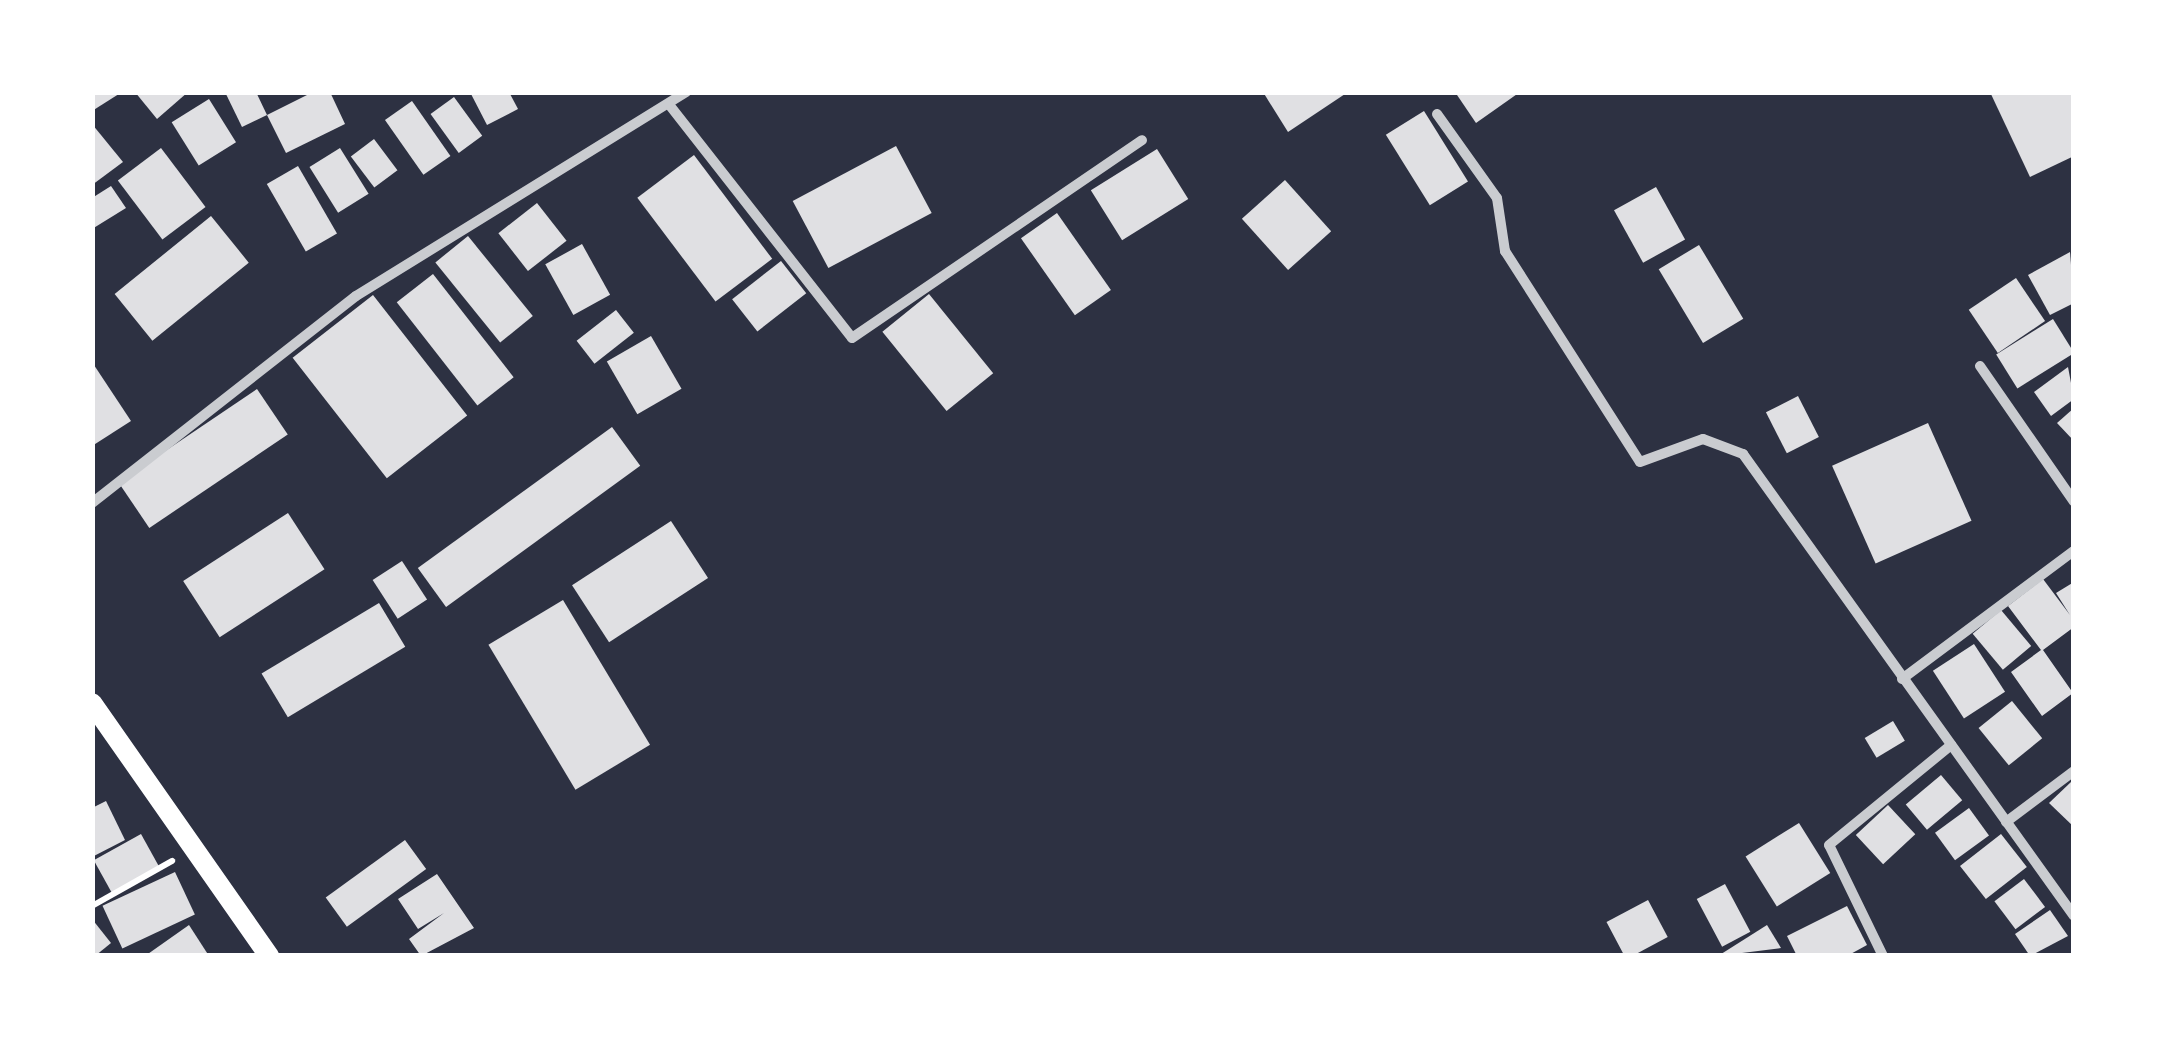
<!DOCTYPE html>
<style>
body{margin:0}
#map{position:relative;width:2166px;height:1048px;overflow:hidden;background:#2d3142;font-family:Lora,serif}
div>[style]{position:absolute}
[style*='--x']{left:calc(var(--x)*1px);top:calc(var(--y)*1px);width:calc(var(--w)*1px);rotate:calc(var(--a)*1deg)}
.building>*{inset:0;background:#e0e0e3;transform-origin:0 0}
.path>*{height:6px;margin:-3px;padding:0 3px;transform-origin:3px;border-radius:3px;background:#fff}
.minor>*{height:10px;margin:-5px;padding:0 5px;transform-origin:5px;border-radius:5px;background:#caccd0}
.secondary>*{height:20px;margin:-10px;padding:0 10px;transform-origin:10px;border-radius:10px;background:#fff}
span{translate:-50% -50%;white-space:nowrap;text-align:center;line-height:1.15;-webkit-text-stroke:10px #fff;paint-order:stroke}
.frame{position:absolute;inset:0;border:95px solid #fff;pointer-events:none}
</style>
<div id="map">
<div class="building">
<i style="clip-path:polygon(92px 92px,122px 92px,92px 111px)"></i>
<i style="clip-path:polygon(135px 92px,188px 92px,157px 119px)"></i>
<i style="clip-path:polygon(225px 92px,256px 92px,267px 115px,242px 127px)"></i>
<i style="clip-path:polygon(313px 92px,330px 92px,345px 124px,286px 153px,267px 115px)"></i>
<i style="clip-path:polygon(470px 92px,509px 92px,518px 109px,487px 125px)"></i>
<i style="clip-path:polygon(1263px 92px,1348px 92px,1288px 132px)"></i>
<i style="clip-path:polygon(1455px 92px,1520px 92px,1476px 123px)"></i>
<i style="clip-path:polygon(1990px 92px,2074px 92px,2074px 156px,2030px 177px)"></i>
<i style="left:454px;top:97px;width:48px;height:29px;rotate:54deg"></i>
<i style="left:209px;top:99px;width:51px;height:44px;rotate:58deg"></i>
<i style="left:412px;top:101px;width:67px;height:33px;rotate:55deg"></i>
<i style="left:1424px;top:111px;width:83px;height:45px;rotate:58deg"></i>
<i style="clip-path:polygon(92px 124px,123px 162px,92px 185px)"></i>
<i style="left:374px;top:139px;width:39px;height:29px;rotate:53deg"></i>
<i style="left:896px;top:146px;width:76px;height:117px;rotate:62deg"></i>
<i style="left:161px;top:148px;width:74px;height:54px;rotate:53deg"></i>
<i style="left:340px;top:148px;width:54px;height:36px;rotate:58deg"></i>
<i style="left:1157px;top:149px;width:59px;height:78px;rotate:58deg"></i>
<i style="left:694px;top:155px;width:130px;height:71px;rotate:53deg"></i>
<i style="left:298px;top:166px;width:78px;height:36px;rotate:60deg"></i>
<i style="left:1285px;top:180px;width:69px;height:58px;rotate:48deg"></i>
<i style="clip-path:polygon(111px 186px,126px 208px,92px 229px,92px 198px)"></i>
<i style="left:1656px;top:187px;width:60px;height:48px;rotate:61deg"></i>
<i style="left:537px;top:203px;width:48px;height:49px;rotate:52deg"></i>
<i style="left:1057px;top:213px;width:94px;height:44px;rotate:55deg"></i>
<i style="left:211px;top:216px;width:60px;height:124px;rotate:51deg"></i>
<i style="left:468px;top:236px;width:103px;height:42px;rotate:51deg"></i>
<i style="left:582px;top:244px;width:58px;height:42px;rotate:61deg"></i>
<i style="left:1699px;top:245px;width:86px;height:47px;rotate:59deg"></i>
<i style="clip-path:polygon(2070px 252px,2074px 303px,2050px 315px,2028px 275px)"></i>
<i style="left:781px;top:261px;width:41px;height:62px;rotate:52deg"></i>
<i style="left:433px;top:274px;width:131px;height:46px;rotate:52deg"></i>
<i style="left:2016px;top:278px;width:52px;height:57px;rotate:56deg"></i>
<i style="left:929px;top:294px;width:102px;height:60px;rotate:51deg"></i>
<i style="left:373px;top:295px;width:153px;height:102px;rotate:52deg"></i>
<i style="left:616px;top:310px;width:29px;height:50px;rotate:52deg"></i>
<i style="left:2053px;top:319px;width:40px;height:67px;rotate:58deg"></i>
<i style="left:651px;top:336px;width:61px;height:51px;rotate:60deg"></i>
<i style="clip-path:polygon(92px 362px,131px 421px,92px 446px)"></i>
<i style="clip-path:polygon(2068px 367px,2074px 399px,2051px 416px,2034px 392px)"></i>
<i style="left:257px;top:389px;width:55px;height:167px;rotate:56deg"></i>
<i style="left:1798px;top:396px;width:46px;height:36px;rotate:63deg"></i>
<i style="clip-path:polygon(2074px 408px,2074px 441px,2057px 423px)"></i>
<i style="left:1928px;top:423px;width:107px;height:105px;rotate:66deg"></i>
<i style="left:612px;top:427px;width:48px;height:240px;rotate:54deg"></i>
<i style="left:288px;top:513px;width:67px;height:125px;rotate:57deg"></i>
<i style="left:671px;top:521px;width:68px;height:118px;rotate:57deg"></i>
<i style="left:402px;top:561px;width:46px;height:35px;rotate:57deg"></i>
<i style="clip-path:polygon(2043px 579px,2070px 615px,2056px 593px,2074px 582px,2074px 627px,2043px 650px,2073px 693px,2042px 716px,2011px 672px,2041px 650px,2008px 606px)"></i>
<i style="left:563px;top:600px;width:169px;height:87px;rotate:59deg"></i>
<i style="left:379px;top:603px;width:51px;height:137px;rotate:59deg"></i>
<i style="left:2001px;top:610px;width:47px;height:37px;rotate:50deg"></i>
<i style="left:1974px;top:644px;width:57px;height:49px;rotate:57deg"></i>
<i style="left:2012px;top:701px;width:48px;height:43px;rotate:51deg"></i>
<i style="left:1893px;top:721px;width:23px;height:33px;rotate:59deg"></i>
<i style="left:1941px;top:775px;width:33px;height:46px;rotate:50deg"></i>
<i style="clip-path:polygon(2071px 782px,2074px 784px,2074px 827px,2049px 803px)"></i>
<i style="clip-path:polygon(106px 801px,125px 840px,92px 857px,92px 808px)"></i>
<i style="left:1888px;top:805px;width:40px;height:44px;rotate:47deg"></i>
<i style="left:1969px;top:808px;width:34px;height:42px;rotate:54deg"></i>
<i style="left:1799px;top:823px;width:59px;height:63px;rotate:58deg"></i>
<i style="left:141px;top:834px;width:38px;height:54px;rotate:61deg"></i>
<i style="left:2001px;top:834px;width:42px;height:52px;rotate:52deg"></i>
<i style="left:405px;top:840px;width:36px;height:98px;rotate:54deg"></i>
<i style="left:175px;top:872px;width:47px;height:80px;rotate:65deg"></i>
<i style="clip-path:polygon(437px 874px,474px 928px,421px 956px,409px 939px,444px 913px,418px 929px,398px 899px)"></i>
<i style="left:2024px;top:879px;width:35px;height:37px;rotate:53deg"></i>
<i style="left:1725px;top:884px;width:54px;height:32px;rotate:62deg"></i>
<i style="left:1648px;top:900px;width:42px;height:47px;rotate:62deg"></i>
<i style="clip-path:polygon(1847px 906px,1867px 945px,1847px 956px,1797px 956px,1787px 936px)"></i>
<i style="clip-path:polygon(2050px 910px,2068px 936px,2030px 956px,2015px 934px)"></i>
<i style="clip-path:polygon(92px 919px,111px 943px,95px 956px,92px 956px)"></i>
<i style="clip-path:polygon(189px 925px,209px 956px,145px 956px)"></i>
<i style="clip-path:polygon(1767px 925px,1781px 948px,1718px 956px)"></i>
</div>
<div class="path">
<i style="--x:92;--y:906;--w:92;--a:-29.4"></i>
</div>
<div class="minor">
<i style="--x:671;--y:107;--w:293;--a:51.9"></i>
<i style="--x:852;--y:338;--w:351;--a:-34.3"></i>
<i style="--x:1437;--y:114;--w:103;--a:54.5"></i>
<i style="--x:1497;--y:198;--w:54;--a:81.4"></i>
<i style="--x:1505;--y:251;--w:250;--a:57.4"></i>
<i style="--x:1640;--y:462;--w:67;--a:-20.1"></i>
<i style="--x:1703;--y:439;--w:43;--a:20.6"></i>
<i style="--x:1743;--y:454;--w:568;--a:54.38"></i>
<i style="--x:1980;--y:366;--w:165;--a:55.3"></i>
<i style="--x:92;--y:503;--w:335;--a:-38.1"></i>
<i style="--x:356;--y:296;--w:388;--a:-31.7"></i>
<i style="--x:1902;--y:679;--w:214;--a:-36.7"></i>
<i style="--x:2006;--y:822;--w:85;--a:-36.9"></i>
<i style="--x:1883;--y:956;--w:123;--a:-115.9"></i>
<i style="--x:1829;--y:845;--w:158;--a:-39.3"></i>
</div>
<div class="secondary">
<i style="--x:92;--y:703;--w:309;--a:55"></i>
</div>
<div class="frame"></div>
</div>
